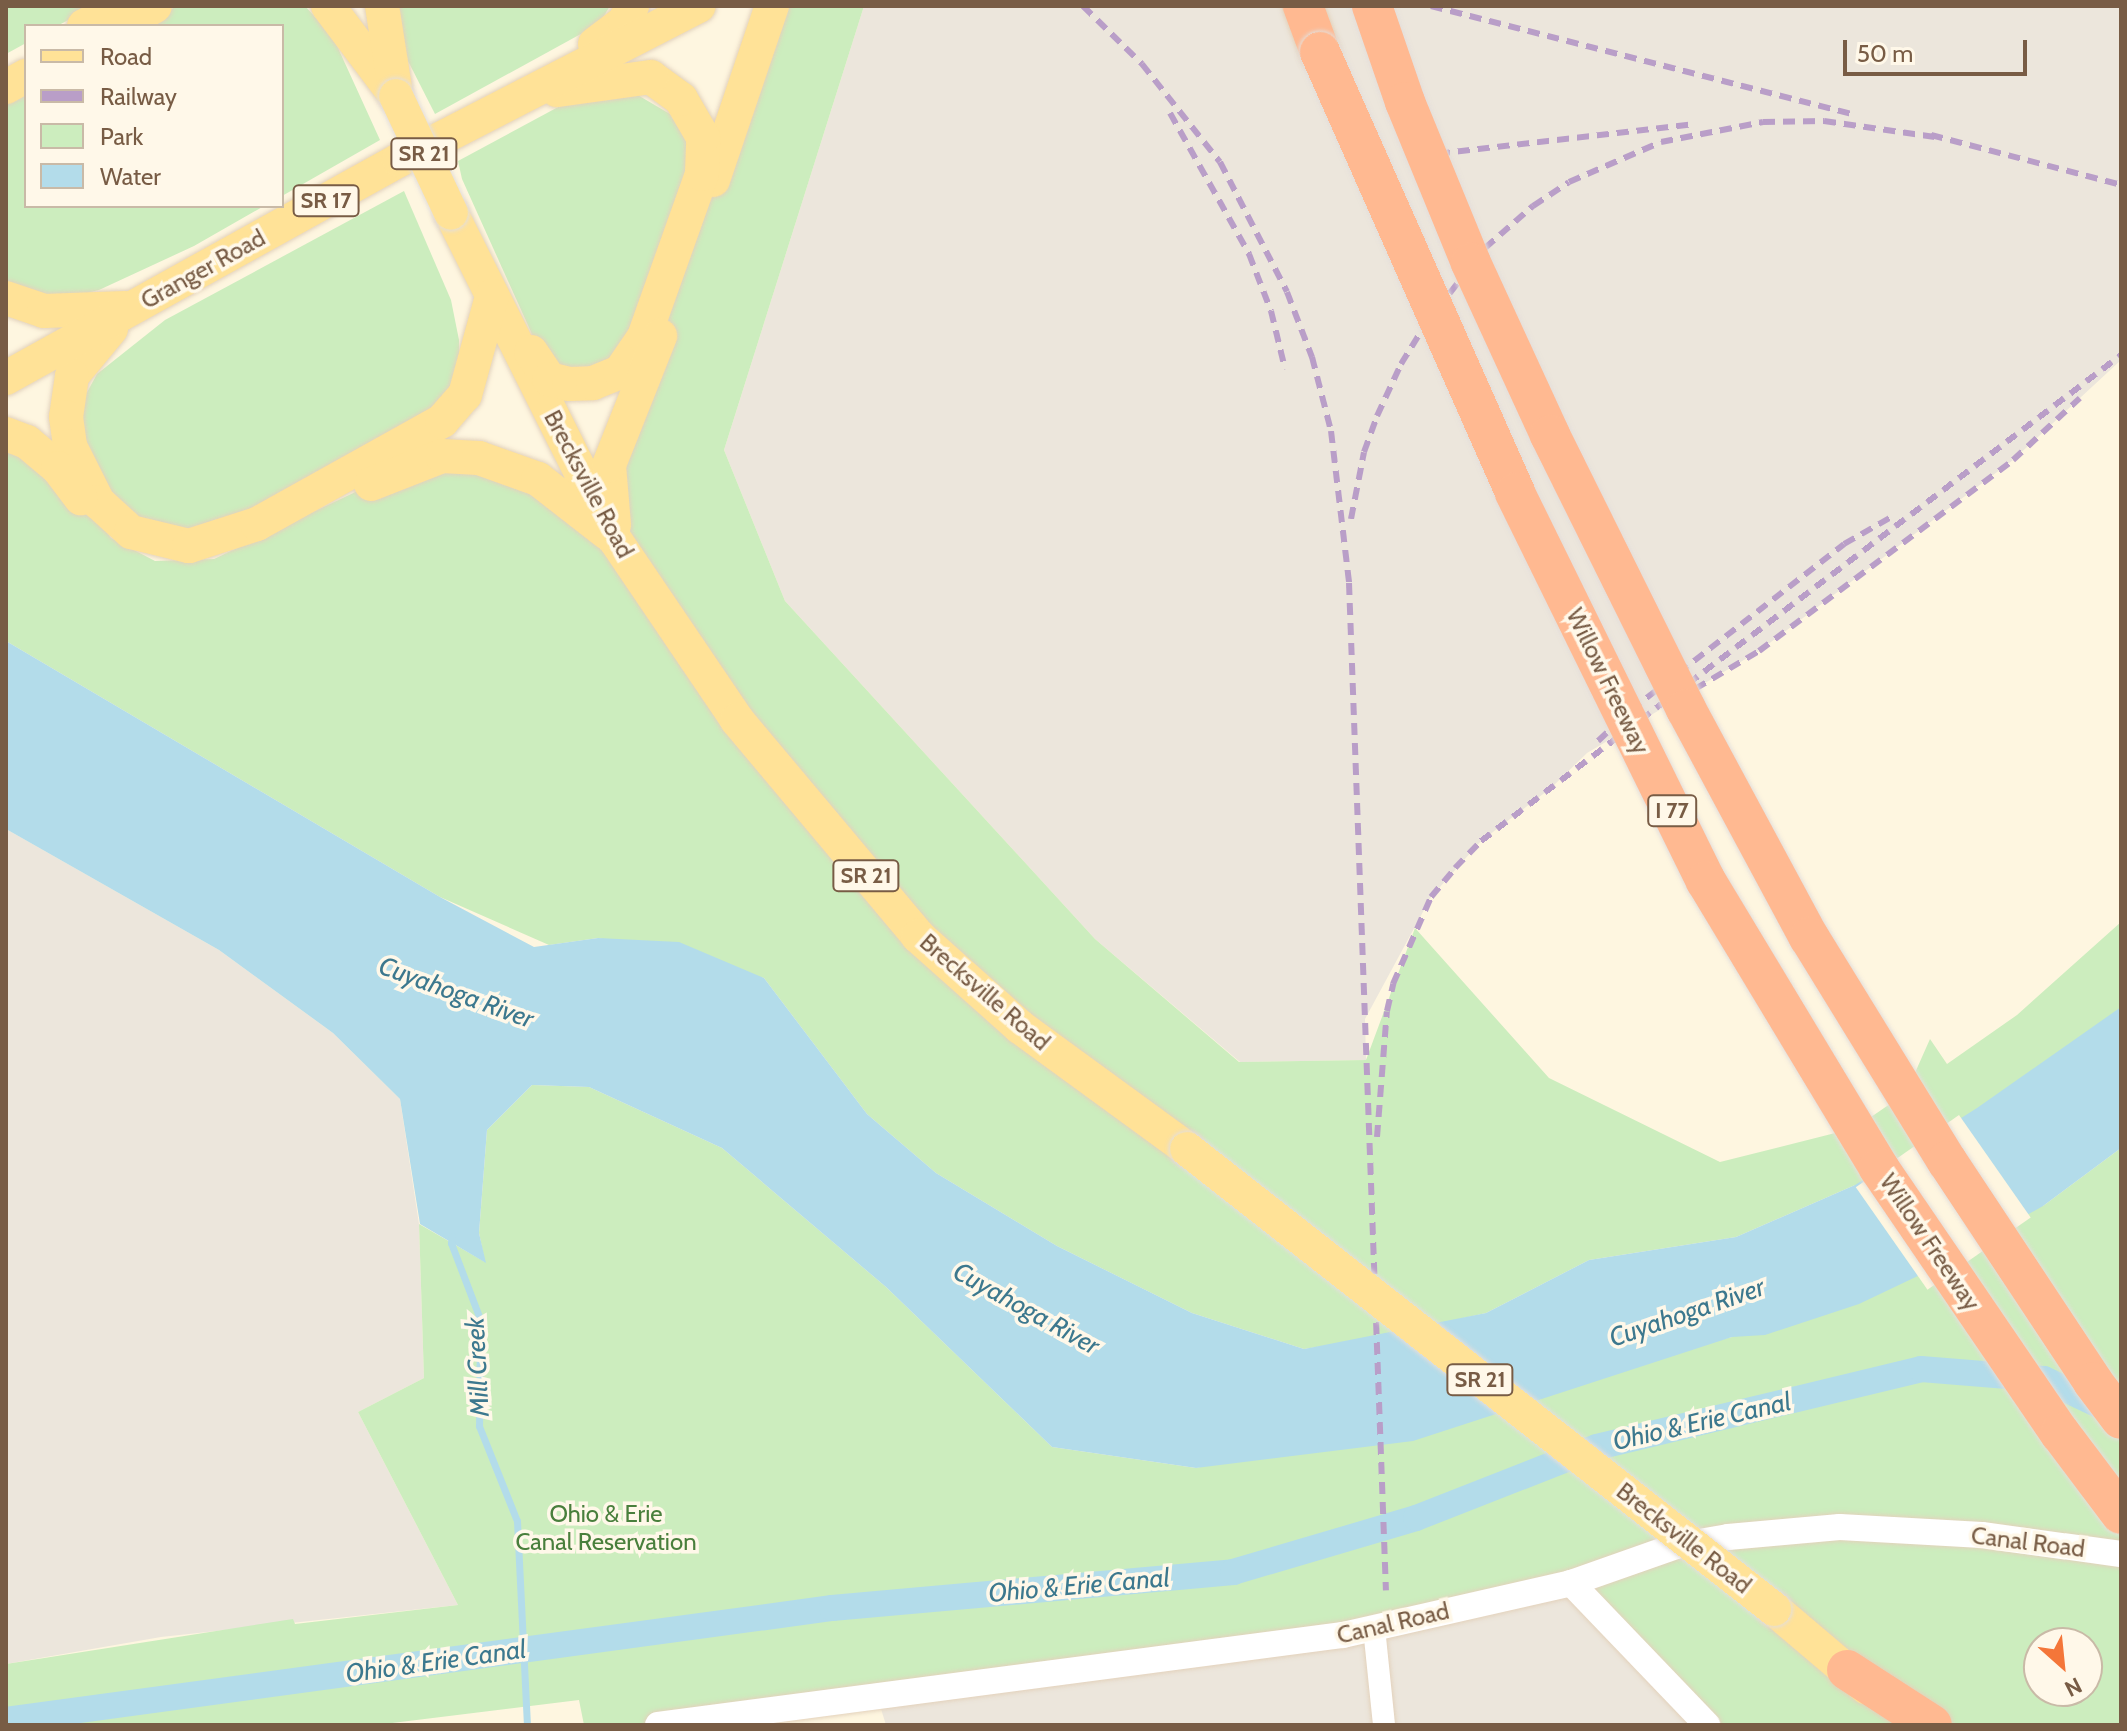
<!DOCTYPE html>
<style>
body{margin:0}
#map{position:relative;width:2127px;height:1731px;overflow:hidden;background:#fef6e0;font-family:Cabin,sans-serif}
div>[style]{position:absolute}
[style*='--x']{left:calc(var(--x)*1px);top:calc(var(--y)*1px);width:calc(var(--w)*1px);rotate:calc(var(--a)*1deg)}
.industrial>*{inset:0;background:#ece6dc}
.green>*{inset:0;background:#ccedbe}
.water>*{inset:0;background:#b3dcea}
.pier>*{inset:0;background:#fef6e0;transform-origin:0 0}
.stream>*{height:7px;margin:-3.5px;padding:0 3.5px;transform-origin:3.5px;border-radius:3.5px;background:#b3dcea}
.canal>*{height:26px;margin:-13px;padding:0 13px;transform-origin:13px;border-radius:13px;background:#b3dcea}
.roads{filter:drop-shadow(0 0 2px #e3d2bc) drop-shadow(0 0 2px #e3d2bc)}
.minor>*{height:22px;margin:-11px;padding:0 11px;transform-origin:11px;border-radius:11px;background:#fff}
.tertiary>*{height:26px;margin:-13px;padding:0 13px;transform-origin:13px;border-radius:13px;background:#fff}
.primary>*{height:34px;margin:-17px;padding:0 17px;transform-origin:17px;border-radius:17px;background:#ffe297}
.motorway>*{height:40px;margin:-20px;padding:0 20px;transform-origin:20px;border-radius:20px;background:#ffb991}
.rail>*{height:6px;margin-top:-3px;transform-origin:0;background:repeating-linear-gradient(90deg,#b99ec8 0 12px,transparent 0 20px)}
.bridges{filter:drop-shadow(0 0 2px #e4deda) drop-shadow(0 0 2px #e4deda)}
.primary-bridge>*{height:34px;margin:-17px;padding:0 17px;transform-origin:17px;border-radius:17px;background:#ffe297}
.motorway-bridge>*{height:40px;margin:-20px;padding:0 20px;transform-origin:20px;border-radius:20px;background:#ffb991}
span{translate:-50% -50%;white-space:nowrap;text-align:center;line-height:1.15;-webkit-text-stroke:7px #fff8e9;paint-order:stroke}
.shield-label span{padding:2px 6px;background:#fff8e9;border:2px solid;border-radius:6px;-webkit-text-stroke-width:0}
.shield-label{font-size:22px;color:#785c45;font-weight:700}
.street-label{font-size:24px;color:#785c45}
.park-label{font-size:24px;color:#497f3c}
.water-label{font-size:26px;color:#3c788e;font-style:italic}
.frame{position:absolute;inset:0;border:8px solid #785c45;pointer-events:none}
.legend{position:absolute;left:24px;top:24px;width:260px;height:184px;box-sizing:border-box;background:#fff8e9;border:2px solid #c9baa7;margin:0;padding:10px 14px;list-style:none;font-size:24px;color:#785c45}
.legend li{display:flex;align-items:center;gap:16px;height:40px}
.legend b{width:40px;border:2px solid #c9baa7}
.north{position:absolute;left:2023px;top:1627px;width:80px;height:80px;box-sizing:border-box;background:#fff8e9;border:2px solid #c9baa7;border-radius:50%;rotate:153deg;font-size:22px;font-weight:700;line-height:32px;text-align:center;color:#785c45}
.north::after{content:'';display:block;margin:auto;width:28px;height:36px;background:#f47639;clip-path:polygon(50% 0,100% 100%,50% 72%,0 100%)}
.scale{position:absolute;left:1843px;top:40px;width:184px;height:36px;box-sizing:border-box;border:4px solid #785c45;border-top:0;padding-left:10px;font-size:24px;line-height:28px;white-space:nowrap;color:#785c45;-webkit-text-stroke:6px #fff8e9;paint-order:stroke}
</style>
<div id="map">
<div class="industrial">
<i style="clip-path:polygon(864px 6px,2121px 6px,2121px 360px,2013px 460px,1759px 651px,1587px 753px,1551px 788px,1481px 841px,1431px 897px,1365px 1019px,1366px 1060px,1240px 1062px,1095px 939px,785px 601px,724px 450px)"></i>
<i style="clip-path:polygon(6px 829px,219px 950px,333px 1033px,400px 1099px,419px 1224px,424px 1378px,358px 1412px,458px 1605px,161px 1637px,6px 1664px)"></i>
<i style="clip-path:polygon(1571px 1583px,1707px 1725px,886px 1725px,877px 1696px)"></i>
</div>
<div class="green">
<i style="clip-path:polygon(6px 6px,95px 6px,57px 26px,26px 26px,26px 43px,6px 54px)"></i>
<i style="clip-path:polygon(177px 6px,306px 7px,333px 37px,380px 140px,282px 196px,282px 26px,139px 26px)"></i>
<i style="clip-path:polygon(394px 6px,610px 6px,599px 24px,435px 114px,408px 61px)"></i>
<i style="clip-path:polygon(evenodd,772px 6px,864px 6px,724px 450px,785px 601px,1095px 939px,1239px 1062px,1366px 1060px,1415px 928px,1549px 1078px,1720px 1162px,1855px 1128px,1906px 1093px,1930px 1039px,1947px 1064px,2017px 1015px,2121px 922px,2121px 1007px,2106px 1020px,2043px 1206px,2121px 1148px,2121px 1725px,1707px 1725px,1571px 1583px,1374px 1628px,658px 1725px,584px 1725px,579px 1700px,376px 1725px,6px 1725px,6px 1664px,293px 1619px,295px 1624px,458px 1605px,358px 1412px,424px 1378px,419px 1224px,485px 1262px,479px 1233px,487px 1130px,532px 1085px,589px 1087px,722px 1148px,886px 1287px,1052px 1447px,1196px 1468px,1732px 1337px,1855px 1185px,1736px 1237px,1589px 1260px,1486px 1313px,1374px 1338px,1304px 1349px,1192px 1313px,1057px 1246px,936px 1173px,867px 1114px,764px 978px,598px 938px,549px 945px,440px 897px,6px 641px,6px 434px,58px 468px,111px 538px,155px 561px,214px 559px,406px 468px,479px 458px,613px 537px,609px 465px,772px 6px,2039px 1643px,2087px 1643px,2087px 1691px,2039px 1691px,2039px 1643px)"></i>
<i style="clip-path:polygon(26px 86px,26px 206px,264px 206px,194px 246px,99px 290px,65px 298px,32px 294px,6px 284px,6px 99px)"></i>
<i style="clip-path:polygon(636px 94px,670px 114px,686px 139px,690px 168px,629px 342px,604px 365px,566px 368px,551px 361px,535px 341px,462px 179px,458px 161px,573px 99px)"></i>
<i style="clip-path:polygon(404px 191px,451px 300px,459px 340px,459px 371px,448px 391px,418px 425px,232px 527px,187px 539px,130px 522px,89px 468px,80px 405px,97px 374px,165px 320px)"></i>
</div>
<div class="water">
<i style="clip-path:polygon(6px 641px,440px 897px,534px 947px,598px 938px,679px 942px,764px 978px,867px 1114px,936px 1173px,1057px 1246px,1192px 1313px,1304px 1349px,1486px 1313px,1589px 1260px,1736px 1237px,1855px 1185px,1977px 1108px,2121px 1007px,2121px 1148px,2043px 1206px,1922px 1274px,1859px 1304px,1765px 1335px,1732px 1337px,1413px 1441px,1196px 1468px,1052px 1447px,886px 1287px,722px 1148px,589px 1087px,532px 1085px,487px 1130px,479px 1233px,486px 1263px,420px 1224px,400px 1099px,333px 1033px,219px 950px,6px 829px)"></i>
</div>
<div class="pier">
<i style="left:1959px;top:1115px;width:125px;height:126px;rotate:55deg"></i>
</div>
<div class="stream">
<i style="--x:452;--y:1236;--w:7;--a:98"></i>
<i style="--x:451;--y:1243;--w:81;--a:69.1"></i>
<i style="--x:480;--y:1319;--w:107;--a:90.5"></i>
<i style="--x:479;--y:1426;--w:102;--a:68.2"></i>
<i style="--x:517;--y:1521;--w:204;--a:87.2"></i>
</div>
<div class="canal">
<i style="--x:6;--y:1720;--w:834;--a:-7.72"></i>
<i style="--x:832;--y:1608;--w:403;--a:-5.1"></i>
<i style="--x:1233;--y:1572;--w:191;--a:-16.4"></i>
<i style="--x:1416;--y:1518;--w:194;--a:-21.4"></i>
<i style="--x:1597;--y:1447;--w:333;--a:-13.5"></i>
<i style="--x:1921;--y:1369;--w:123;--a:4.6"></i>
<i style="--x:2044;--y:1379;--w:70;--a:25.5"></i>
</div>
<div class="roads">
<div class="minor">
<i style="--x:1374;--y:1628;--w:98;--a:84.1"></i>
</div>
<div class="tertiary">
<i style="--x:1571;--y:1583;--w:197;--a:46.2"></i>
<i style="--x:658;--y:1725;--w:691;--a:-7.49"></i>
<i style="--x:1343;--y:1635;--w:234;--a:-12.8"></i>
<i style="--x:1571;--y:1583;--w:111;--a:-19.4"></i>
<i style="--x:1676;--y:1546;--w:53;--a:-9.8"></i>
<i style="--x:1728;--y:1537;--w:112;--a:-5.1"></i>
<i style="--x:1840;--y:1527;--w:142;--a:3.2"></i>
<i style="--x:1982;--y:1535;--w:140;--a:7.8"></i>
</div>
<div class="primary">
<i style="--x:328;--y:6;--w:113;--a:52.9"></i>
<i style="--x:382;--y:6;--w:83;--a:81"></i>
<i style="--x:84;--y:26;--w:44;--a:-27.1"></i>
<i style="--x:119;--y:26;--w:41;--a:-29.1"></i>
<i style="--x:595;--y:44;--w:38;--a:-37"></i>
<i style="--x:625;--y:21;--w:17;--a:-65"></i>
<i style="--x:6;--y:87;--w:23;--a:-29"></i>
<i style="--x:713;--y:180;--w:184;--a:-71.3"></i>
<i style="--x:451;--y:213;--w:364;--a:63.4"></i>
<i style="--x:614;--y:538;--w:220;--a:55.9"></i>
<i style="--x:737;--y:720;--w:282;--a:50"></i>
<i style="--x:918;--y:936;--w:137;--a:41.7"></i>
<i style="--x:1020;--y:1027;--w:207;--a:36.1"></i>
<i style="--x:6;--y:298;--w:40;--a:18.9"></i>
<i style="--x:44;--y:311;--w:81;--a:-2.1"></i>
<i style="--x:111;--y:329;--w:61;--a:129.7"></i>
<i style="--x:72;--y:376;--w:41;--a:98.3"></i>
<i style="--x:66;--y:417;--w:29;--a:82"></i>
<i style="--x:70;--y:446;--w:63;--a:63.4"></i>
<i style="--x:98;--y:502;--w:45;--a:42.3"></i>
<i style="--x:131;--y:532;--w:60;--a:13.6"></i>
<i style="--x:189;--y:546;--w:71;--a:-17.9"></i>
<i style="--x:257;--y:524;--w:212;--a:-29.1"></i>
<i style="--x:442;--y:421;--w:35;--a:-49"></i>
<i style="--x:465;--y:395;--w:103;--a:-74.7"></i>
<i style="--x:531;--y:352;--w:32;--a:56"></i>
<i style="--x:549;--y:379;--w:21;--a:14"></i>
<i style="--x:569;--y:384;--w:24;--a:-2"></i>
<i style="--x:593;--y:383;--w:29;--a:-22"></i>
<i style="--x:620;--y:372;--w:42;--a:-55.6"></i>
<i style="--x:644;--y:337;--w:173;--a:-70.4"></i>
<i style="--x:702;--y:174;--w:37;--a:-88"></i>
<i style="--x:703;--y:137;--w:44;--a:-120.1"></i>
<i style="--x:681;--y:99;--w:37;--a:-144"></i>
<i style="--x:651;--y:77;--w:95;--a:172.1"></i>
<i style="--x:6;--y:378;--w:449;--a:-29"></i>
<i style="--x:399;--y:160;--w:337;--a:-27.2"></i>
<i style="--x:6;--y:434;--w:22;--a:21"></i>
<i style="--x:27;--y:442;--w:40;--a:40"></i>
<i style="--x:58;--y:468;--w:38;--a:53"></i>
<i style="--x:371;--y:484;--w:76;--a:-21.5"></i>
<i style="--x:442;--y:456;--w:37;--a:3"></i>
<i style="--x:479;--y:458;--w:63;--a:19.6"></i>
<i style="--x:538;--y:479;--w:88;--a:38"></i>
<i style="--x:614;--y:525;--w:60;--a:-94.8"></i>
<i style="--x:609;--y:465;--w:139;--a:-68.4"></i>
<i style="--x:1774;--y:1609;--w:121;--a:40.3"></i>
</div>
<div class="motorway">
<i style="--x:1303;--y:6;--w:49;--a:69.7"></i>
<i style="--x:1847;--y:1670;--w:101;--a:32.9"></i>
</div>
</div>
<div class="rail">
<i style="--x:1083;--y:6;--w:83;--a:44.5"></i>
<i style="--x:1142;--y:64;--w:125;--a:51.5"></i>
<i style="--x:1220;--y:162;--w:146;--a:62.7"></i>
<i style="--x:1287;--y:292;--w:70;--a:69"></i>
<i style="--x:1312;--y:357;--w:76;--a:75.6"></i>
<i style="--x:1331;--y:431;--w:153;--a:83.2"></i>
<i style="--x:1349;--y:583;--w:1008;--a:87.9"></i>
<i style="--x:1431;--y:6;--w:437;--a:14.4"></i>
<i style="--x:1170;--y:113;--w:162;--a:60.7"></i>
<i style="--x:1249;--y:254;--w:61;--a:68.9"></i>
<i style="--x:1271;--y:311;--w:60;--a:76.4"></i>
<i style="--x:1931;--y:135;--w:196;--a:14.7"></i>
<i style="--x:1418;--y:156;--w:279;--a:-6.6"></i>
<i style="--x:1351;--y:519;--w:68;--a:-79"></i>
<i style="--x:1364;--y:452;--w:38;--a:-70"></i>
<i style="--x:1377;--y:416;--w:57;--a:-65.2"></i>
<i style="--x:1401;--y:364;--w:46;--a:-58.4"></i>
<i style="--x:1425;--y:325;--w:98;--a:-52.1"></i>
<i style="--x:1485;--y:248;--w:64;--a:-41.2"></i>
<i style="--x:1533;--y:206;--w:43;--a:-33.7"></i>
<i style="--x:1569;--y:182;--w:100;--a:-23.5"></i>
<i style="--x:1661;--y:142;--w:104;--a:-11.1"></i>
<i style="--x:1763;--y:122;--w:61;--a:-0.9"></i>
<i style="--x:1824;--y:121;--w:119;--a:8.2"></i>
<i style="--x:1695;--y:689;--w:74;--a:-30.7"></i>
<i style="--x:1759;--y:651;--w:318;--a:-36.9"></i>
<i style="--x:2013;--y:460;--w:91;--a:-42.8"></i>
<i style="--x:1598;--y:741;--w:45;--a:-43.2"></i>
<i style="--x:1631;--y:710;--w:270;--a:-37.9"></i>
<i style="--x:1844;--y:544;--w:56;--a:-29.7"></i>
<i style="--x:1377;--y:1137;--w:126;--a:-85.5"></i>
<i style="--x:1387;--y:1011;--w:28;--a:-77"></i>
<i style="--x:1393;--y:984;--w:95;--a:-66.4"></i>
<i style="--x:1431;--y:897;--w:38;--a:-50"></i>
<i style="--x:1455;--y:868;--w:37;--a:-46"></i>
<i style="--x:1481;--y:841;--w:804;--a:-37.21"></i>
</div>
<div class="bridges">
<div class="primary-bridge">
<i style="--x:396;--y:96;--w:129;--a:64.8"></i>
<i style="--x:1187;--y:1149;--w:746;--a:38.08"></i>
</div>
<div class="motorway-bridge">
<i style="--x:1372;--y:6;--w:102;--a:71"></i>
<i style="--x:1405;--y:102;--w:174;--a:67.7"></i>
<i style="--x:1471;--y:263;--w:189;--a:65.3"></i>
<i style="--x:1550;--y:435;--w:306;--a:63.6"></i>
<i style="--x:1686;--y:709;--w:259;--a:61.7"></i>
<i style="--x:1809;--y:937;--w:263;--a:58.4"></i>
<i style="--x:1947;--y:1161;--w:265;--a:56.5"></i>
<i style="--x:2093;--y:1382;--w:46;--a:52.9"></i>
<i style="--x:1320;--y:52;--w:482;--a:66.1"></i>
<i style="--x:1515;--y:493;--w:432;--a:63.8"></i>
<i style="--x:1706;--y:881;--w:335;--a:58.9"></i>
<i style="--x:1879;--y:1168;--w:321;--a:55.7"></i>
<i style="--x:2060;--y:1433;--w:101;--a:53"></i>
</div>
</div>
<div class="shield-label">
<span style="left:424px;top:154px">SR 21</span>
<span style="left:326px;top:201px">SR 17</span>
<span style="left:1672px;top:811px">I 77</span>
<span style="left:866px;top:876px">SR 21</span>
<span style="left:1480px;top:1380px">SR 21</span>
</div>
<div class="street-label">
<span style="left:203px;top:269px;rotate:-29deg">Granger Road</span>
<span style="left:589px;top:484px;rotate:62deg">Brecksville Road</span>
<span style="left:1608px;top:681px;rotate:64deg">Willow Freeway</span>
<span style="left:985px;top:992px;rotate:41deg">Brecksville Road</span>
<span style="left:1930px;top:1242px;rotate:56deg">Willow Freeway</span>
<span style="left:1684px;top:1538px;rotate:38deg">Brecksville Road</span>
<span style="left:2028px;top:1542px;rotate:7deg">Canal Road</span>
<span style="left:1393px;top:1623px;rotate:-13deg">Canal Road</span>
</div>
<div class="park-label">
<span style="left:606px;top:1528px">Ohio &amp; Erie<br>Canal Reservation</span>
</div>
<div class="water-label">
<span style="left:456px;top:993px;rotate:20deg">Cuyahoga River</span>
<span style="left:1026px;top:1309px;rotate:29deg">Cuyahoga River</span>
<span style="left:1687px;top:1313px;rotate:-19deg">Cuyahoga River</span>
<span style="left:478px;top:1367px;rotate:-93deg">Mill Creek</span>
<span style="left:1702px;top:1422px;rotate:-13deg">Ohio &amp; Erie Canal</span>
<span style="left:1079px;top:1586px;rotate:-5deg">Ohio &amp; Erie Canal</span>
<span style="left:436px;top:1662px;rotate:-8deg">Ohio &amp; Erie Canal</span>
</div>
<div class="frame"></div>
<ul class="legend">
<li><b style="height:10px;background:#ffe297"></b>Road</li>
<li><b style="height:10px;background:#b99ec8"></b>Railway</li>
<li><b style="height:22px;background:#ccedbe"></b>Park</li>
<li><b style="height:22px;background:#b3dcea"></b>Water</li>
</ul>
<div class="north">N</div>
<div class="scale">50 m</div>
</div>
